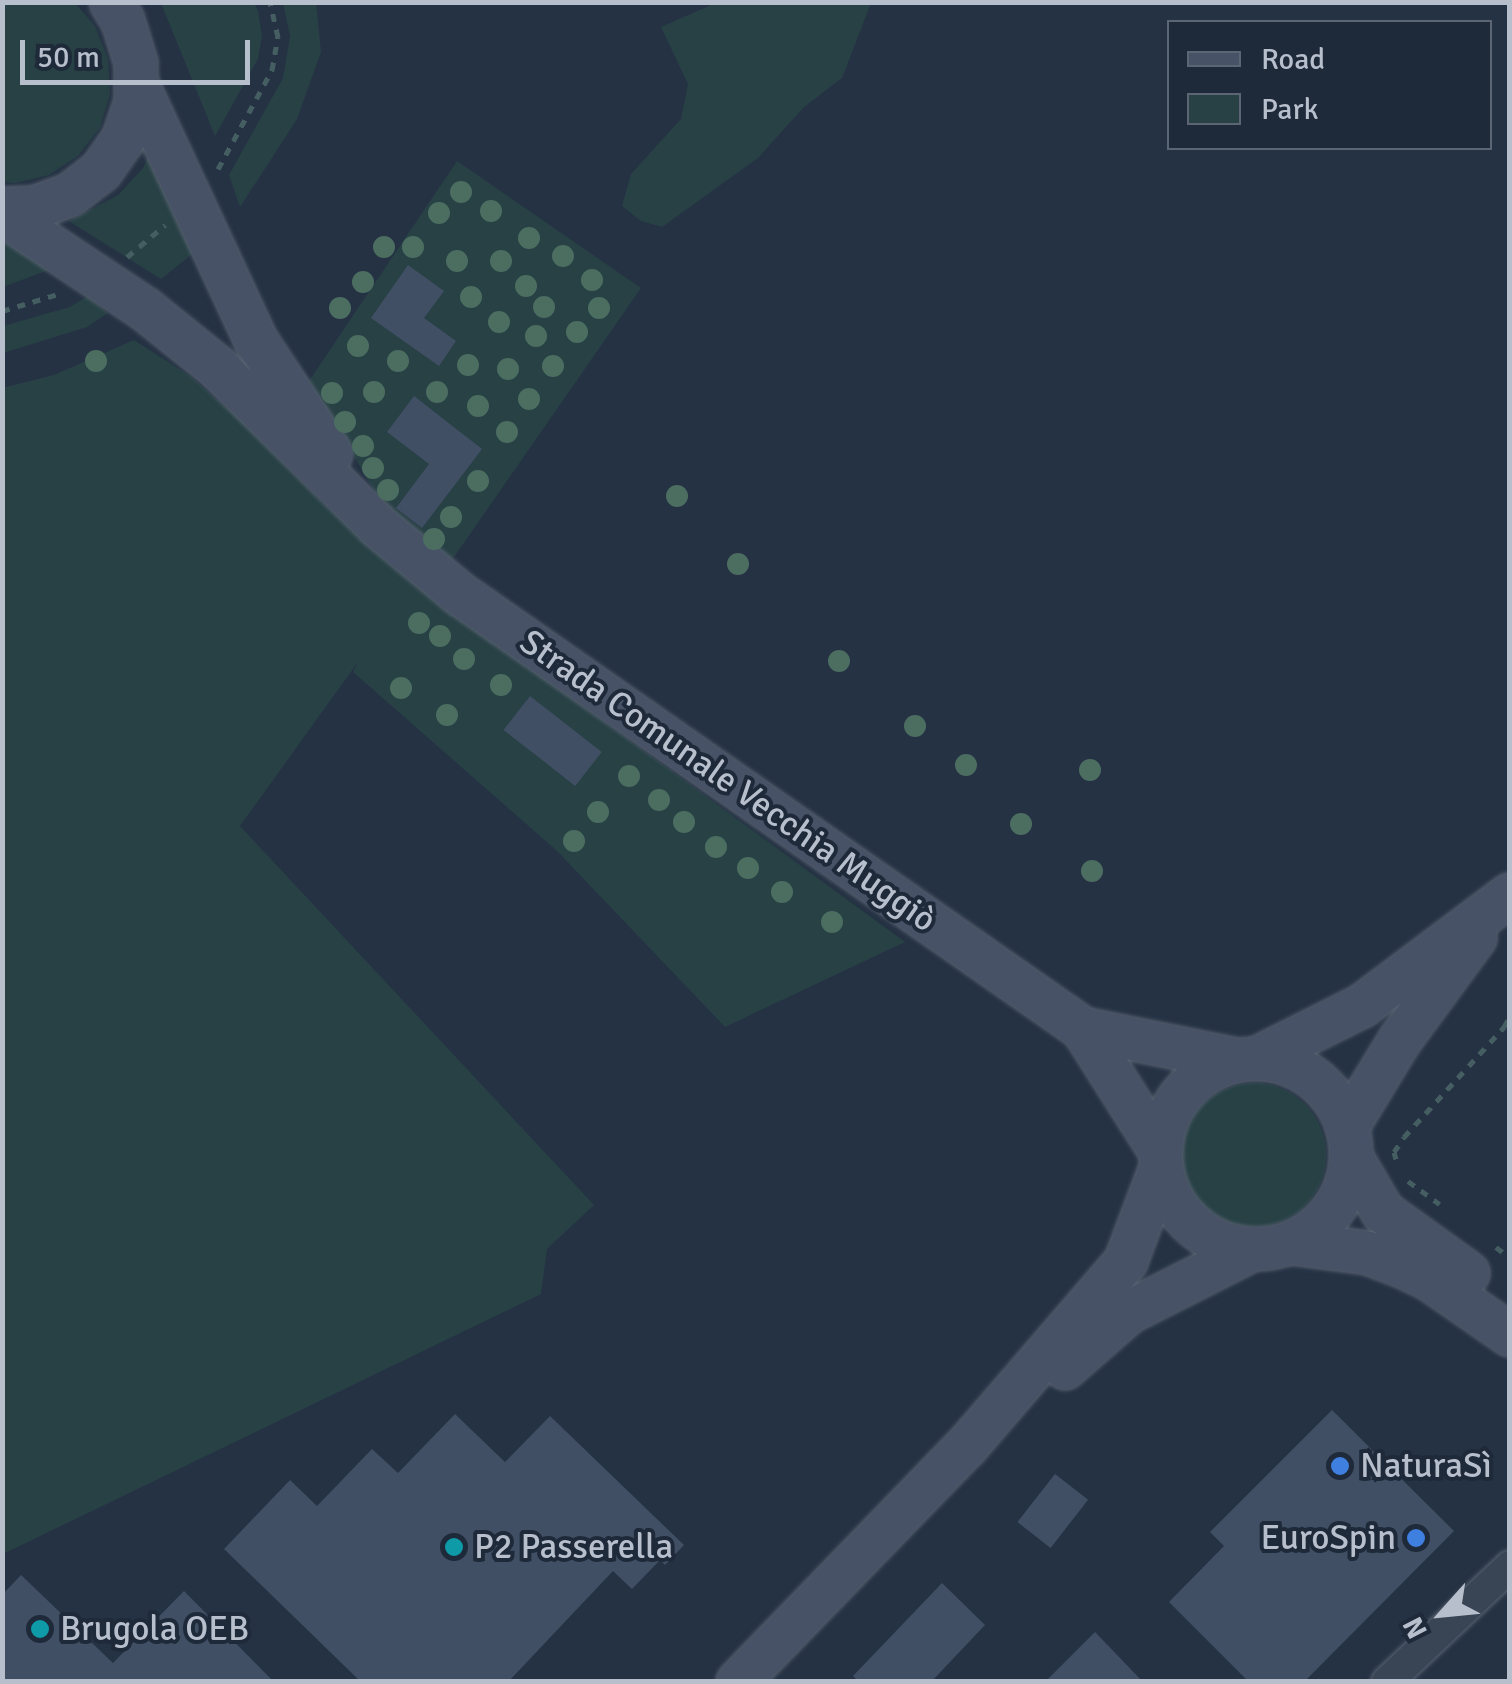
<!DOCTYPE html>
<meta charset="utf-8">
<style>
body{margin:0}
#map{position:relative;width:1512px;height:1684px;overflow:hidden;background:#253244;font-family:Signika,sans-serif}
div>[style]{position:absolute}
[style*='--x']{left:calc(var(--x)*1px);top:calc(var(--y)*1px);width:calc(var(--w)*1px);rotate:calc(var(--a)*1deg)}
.green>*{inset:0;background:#274145}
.round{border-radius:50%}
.building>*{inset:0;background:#414f65;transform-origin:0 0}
.path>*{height:5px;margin-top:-2.5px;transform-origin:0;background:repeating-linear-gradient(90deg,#455e61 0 8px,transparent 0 16px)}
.roads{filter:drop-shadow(0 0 2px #586271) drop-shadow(0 0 2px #586271)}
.street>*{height:30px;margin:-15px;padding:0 15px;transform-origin:15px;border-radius:15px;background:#394454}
.secondary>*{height:42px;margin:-21px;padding:0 21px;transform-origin:21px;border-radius:21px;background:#475267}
.secondary>.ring{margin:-21px;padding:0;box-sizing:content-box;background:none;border:42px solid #475267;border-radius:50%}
.trees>*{width:22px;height:22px;margin:-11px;border-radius:50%;background:#4c6e61}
.dots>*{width:28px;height:28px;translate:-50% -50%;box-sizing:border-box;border:5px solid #1e2939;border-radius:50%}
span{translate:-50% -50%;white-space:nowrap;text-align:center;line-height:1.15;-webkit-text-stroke:8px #1e2939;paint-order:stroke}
.street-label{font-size:35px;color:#b7bfcd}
.poi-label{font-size:35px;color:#b7bfcd}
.left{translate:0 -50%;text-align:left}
.right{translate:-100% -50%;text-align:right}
.frame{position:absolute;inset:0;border:5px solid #b7bfcd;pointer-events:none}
.legend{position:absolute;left:1167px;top:20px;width:325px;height:130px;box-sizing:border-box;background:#1e2939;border:2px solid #5b6574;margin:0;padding:12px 18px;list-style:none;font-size:30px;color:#b7bfcd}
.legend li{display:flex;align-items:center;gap:20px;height:50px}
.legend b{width:50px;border:2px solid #5b6574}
.north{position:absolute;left:1392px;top:1564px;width:100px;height:100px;-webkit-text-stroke:8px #1e2939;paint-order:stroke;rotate:243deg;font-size:28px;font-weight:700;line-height:40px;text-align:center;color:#b7bfcd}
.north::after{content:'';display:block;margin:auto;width:35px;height:45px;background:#b7bfcd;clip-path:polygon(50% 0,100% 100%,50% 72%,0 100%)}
.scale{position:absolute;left:20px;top:40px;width:230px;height:45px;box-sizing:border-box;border:5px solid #b7bfcd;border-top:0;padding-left:12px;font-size:30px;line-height:35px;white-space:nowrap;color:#b7bfcd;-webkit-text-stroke:8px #1e2939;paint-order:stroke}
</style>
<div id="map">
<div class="green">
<i style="clip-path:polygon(3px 2px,75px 3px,95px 26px,108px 59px,110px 94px,100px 128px,78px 156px,49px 175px,15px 183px,3px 182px)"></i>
<i style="clip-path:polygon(718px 2px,871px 3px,842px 78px,804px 107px,758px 158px,662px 227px,641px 221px,622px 206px,631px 174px,681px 119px,688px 84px,661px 27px)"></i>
<i style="clip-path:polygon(161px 3px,254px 3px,258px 11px,262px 36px,258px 59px,215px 136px)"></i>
<i style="clip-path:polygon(283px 3px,316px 3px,321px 52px,297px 119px,240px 207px,229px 175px,283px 78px,290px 36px)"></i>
<i style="clip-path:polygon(155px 141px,202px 246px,161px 279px,69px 221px,118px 195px,143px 168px)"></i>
<i style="clip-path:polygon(457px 161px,641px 288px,452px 560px,387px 512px,309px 381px)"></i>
<i style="clip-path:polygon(2px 237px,54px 268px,3px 287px)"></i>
<i style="clip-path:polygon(88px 296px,108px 313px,87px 327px,3px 353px,3px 326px,70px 307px)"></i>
<i style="clip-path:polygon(134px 340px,190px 376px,241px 420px,324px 504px,415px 583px,905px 942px,725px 1027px,557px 851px,353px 672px,358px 662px,240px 826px,594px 1205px,547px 1249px,541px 1294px,3px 1554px,2px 388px,54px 375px)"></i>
<i class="round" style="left:1182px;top:1083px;width:144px;height:144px"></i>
</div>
<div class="building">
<i style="clip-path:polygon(408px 265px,444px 291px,424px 318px,456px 341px,439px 366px,371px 318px)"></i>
<i style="clip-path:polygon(414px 396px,482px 449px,422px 528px,396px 508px,429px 464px,387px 432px)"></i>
<i style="left:530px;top:696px;width:91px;height:43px;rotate:38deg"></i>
<i style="clip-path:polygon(1332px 1410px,1454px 1531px,1304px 1682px,1249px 1682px,1169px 1602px,1224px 1546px,1210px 1532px)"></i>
<i style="clip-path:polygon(455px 1414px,505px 1462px,550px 1416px,684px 1545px,665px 1565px,660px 1560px,632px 1589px,613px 1571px,508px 1682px,361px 1682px,224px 1549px,290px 1480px,317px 1506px,372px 1449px,398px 1473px)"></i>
<i style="left:1055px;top:1474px;width:42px;height:61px;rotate:38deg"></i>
<i style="clip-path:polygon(21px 1575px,113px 1663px,184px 1591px,274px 1682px,2px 1682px,2px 1595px)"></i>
<i style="clip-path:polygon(942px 1583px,985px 1625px,931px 1682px,859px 1682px,853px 1676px)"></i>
<i style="clip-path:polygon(1095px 1632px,1143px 1682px,1045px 1682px)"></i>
</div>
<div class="path">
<i style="--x:218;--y:169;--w:113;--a:-61.4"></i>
<i style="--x:272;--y:70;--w:34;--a:-80"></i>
<i style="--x:278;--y:37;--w:36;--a:-103"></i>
<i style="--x:127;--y:257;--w:50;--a:-40.1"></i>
<i style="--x:2;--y:311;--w:59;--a:-16.9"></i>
<i style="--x:1396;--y:1159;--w:7;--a:-106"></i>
<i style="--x:1394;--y:1152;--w:18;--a:-56"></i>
<i style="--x:1404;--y:1137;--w:149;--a:-47.7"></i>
<i style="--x:1504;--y:1027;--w:13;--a:-61"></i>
<i style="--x:1408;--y:1181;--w:39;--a:36"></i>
<i style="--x:1496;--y:1247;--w:18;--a:38"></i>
</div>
<div class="roads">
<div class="street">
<i style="--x:1387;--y:1682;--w:169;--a:-43.3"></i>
</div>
<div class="secondary">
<i style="--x:137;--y:84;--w:285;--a:65.1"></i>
<i style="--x:257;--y:342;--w:134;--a:56.5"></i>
<i style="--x:2;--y:209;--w:32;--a:-2"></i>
<i style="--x:34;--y:208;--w:38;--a:-20"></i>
<i style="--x:70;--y:195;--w:39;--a:-38"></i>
<i style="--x:101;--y:171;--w:38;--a:-55"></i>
<i style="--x:123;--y:140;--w:39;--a:-71"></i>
<i style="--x:136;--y:103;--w:40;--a:-90"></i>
<i style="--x:136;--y:63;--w:44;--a:-107.2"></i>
<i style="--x:123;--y:21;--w:22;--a:-122"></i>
<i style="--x:2;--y:214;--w:172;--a:33.6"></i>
<i style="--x:145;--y:309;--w:94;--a:38.9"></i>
<i style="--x:218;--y:368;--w:225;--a:44.6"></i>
<i style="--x:378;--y:526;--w:107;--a:39.7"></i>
<i style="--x:460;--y:594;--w:760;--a:34.92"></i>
<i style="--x:1083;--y:1029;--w:157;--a:11.4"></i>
<i style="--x:1083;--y:1029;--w:144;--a:57.7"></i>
<i style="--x:1258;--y:1058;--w:116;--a:-26.6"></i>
<i style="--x:1362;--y:1006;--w:185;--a:-36.9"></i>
<i class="ring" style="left:1161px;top:1059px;width:148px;height:148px"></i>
<i style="--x:1347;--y:1127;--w:102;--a:-58.7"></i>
<i style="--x:1400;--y:1040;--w:127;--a:-53.7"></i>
<i style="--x:1351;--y:1157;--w:64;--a:59.8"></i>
<i style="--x:1383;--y:1212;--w:105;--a:35.7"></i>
<i style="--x:1291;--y:1243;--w:78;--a:7.4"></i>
<i style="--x:1368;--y:1253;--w:34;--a:21"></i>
<i style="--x:1400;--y:1265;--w:31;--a:25"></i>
<i style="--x:1428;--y:1278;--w:100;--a:34.8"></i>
<i style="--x:1065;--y:1368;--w:85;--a:-41.2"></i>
<i style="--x:1129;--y:1312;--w:139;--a:-26.9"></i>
<i style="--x:738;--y:1682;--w:329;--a:-45.9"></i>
<i style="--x:967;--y:1446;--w:244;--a:-49.3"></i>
<i style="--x:1126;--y:1261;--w:99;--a:-69.4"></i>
</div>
</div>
<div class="trees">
<i style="left:461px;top:192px"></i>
<i style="left:491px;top:211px"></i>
<i style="left:439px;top:213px"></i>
<i style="left:529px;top:238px"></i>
<i style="left:384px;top:247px"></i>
<i style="left:413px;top:247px"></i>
<i style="left:563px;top:256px"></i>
<i style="left:457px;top:261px"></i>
<i style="left:501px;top:261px"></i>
<i style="left:592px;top:280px"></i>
<i style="left:363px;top:282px"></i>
<i style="left:526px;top:286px"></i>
<i style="left:471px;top:297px"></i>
<i style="left:544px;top:307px"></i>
<i style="left:340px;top:308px"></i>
<i style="left:599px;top:308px"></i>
<i style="left:499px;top:322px"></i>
<i style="left:577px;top:332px"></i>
<i style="left:536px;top:336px"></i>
<i style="left:358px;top:346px"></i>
<i style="left:96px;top:361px"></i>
<i style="left:398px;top:361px"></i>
<i style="left:468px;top:365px"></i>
<i style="left:553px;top:366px"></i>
<i style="left:508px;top:369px"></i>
<i style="left:374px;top:392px"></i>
<i style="left:437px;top:392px"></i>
<i style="left:332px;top:393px"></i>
<i style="left:529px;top:399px"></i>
<i style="left:478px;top:406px"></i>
<i style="left:345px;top:422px"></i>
<i style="left:507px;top:432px"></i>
<i style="left:363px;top:446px"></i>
<i style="left:373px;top:468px"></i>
<i style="left:478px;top:481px"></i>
<i style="left:388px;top:490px"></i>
<i style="left:677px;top:496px"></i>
<i style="left:451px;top:517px"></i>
<i style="left:434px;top:539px"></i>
<i style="left:738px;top:564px"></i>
<i style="left:419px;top:623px"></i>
<i style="left:440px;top:636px"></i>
<i style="left:464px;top:659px"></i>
<i style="left:839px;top:661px"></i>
<i style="left:501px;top:685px"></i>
<i style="left:401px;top:688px"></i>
<i style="left:447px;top:715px"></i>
<i style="left:915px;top:726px"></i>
<i style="left:966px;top:765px"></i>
<i style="left:1090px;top:770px"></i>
<i style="left:629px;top:776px"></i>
<i style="left:659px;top:800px"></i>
<i style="left:598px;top:812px"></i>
<i style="left:684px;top:822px"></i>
<i style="left:1021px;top:824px"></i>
<i style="left:574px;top:841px"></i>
<i style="left:716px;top:847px"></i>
<i style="left:748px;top:868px"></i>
<i style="left:1092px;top:871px"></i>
<i style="left:782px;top:892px"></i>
<i style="left:832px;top:922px"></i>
</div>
<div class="dots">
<i style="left:1340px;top:1466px;background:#3f7fe0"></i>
<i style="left:1416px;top:1538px;background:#3f7fe0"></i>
<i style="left:454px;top:1547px;background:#0f9aa8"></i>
<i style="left:40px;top:1629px;background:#0f9aa8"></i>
</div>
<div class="street-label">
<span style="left:728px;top:781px;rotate:35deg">Strada Comunale Vecchia Muggiò</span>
</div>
<div class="poi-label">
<span class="left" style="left:1360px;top:1466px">NaturaSì</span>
<span class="right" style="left:1396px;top:1538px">EuroSpin</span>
<span class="left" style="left:474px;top:1547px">P2 Passerella</span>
<span class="left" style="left:60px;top:1629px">Brugola OEB</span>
</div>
<div class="frame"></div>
<ul class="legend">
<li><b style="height:12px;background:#475267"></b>Road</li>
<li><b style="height:28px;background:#274145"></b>Park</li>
</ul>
<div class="north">N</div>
<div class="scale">50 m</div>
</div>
